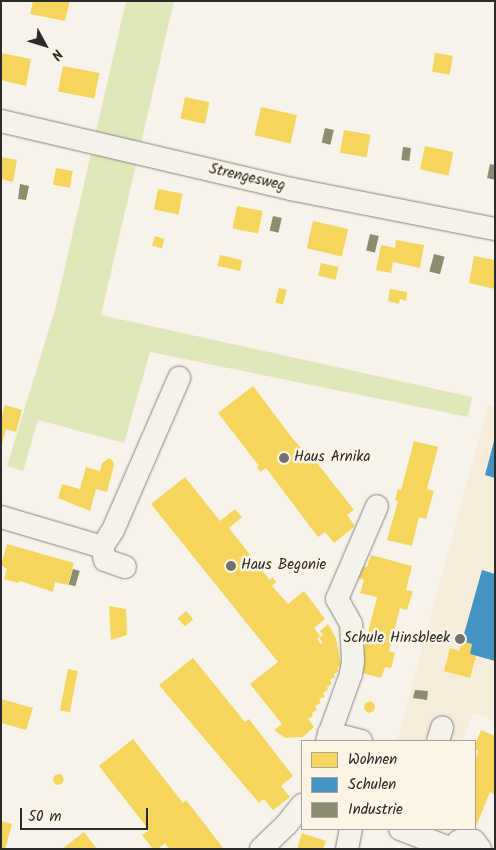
<!DOCTYPE html>
<style>
body{margin:0}
#map{position:relative;width:496px;height:850px;overflow:hidden;background:#f7f3ea;font-family:Kalam,sans-serif}
div>[style]{position:absolute}
[style*='--x']{left:calc(var(--x)*1px);top:calc(var(--y)*1px);width:calc(var(--w)*1px);rotate:calc(var(--a)*1deg)}
.built>*{inset:0;background:#f5ecda}
.green>*{inset:0;background:#e0e8ba}
.homes>*{inset:0;background:#f6d55c;transform-origin:0 0}
.schools>*{inset:0;background:#4393c3}
.industry>*{inset:0;background:#8c8c6e;transform-origin:0 0}
.roads{filter:drop-shadow(0 0 1px #878581) drop-shadow(0 0 1px #878581)}
.minor>*{height:22px;margin:-11px;padding:0 11px;transform-origin:11px;border-radius:11px;background:#f5f2ec}
.dots>*{width:14px;height:14px;translate:-50% -50%;box-sizing:border-box;border:2px solid #fcf5e5;border-radius:50%}
span{translate:-50% -50%;white-space:nowrap;text-align:center;line-height:1.15;-webkit-text-stroke:5px #fcf5e5;paint-order:stroke}
.street-label{font-size:15px;color:#2b2b2b}
.poi-label{font-size:15px;color:#2b2b2b}
.left{translate:0 -50%;text-align:left}
.right{translate:-100% -50%;text-align:right}
.frame{position:absolute;inset:0;border:2px solid #2b2b2b;pointer-events:none}
.legend{position:absolute;left:301px;top:740px;width:175px;height:90px;box-sizing:border-box;background:#fcf5e5;border:1px solid #a8a49b;margin:0;padding:6px 9px;list-style:none;font-size:15px;color:#2b2b2b}
.legend li{display:flex;align-items:center;gap:10px;height:25px}
.legend b{width:25px;border:1px solid #a8a49b}
.north{position:absolute;left:20px;top:20px;width:50px;height:50px;-webkit-text-stroke:4px #fcf5e5;paint-order:stroke;rotate:129deg;font-size:14px;font-weight:700;line-height:20px;text-align:center;color:#2b2b2b}
.north::after{content:'';display:block;margin:auto;width:18px;height:22px;background:#2b2b2b;clip-path:polygon(50% 0,100% 100%,50% 72%,0 100%)}
.scale{position:absolute;left:20px;top:808px;width:128px;height:22px;box-sizing:border-box;border:2px solid #2b2b2b;border-top:0;padding-left:6px;font-size:15px;line-height:18px;white-space:nowrap;color:#2b2b2b;-webkit-text-stroke:4px #fcf5e5;paint-order:stroke}
</style>
<div id="map">
<div class="built">
<i style="clip-path:polygon(488px 405px,495px 407px,495px 721px,474px 713px,462px 741px,397px 741px)"></i>
</div>
<div class="green">
<i style="clip-path:polygon(126px 1px,174px 1px,101px 315px,472px 397px,468px 417px,150px 352px,124px 443px,38px 420px,23px 471px,7px 466px,56px 306px)"></i>
</div>
<div class="homes">
<i style="clip-path:polygon(33px 1px,70px 1px,65px 21px,30px 14px)"></i>
<i style="clip-path:polygon(1px 53px,31px 59px,26px 86px,1px 80px)"></i>
<i style="left:435px;top:53px;width:18px;height:19px;rotate:9deg"></i>
<i style="left:63px;top:66px;width:37px;height:26px;rotate:11deg"></i>
<i style="left:185px;top:97px;width:25px;height:22px;rotate:12deg"></i>
<i style="left:261px;top:107px;width:37px;height:29px;rotate:13deg"></i>
<i style="left:344px;top:130px;width:27px;height:23px;rotate:10deg"></i>
<i style="left:425px;top:146px;width:29px;height:24px;rotate:12deg"></i>
<i style="clip-path:polygon(1px 157px,17px 160px,13px 182px,1px 179px)"></i>
<i style="left:56px;top:168px;width:17px;height:17px;rotate:10deg"></i>
<i style="left:158px;top:189px;width:25px;height:21px;rotate:11deg"></i>
<i style="left:237px;top:206px;width:26px;height:23px;rotate:11deg"></i>
<i style="left:313px;top:221px;width:36px;height:28px;rotate:13deg"></i>
<i style="left:155px;top:236px;width:10px;height:10px;rotate:17deg"></i>
<i style="clip-path:polygon(396px 240px,424px 245px,420px 268px,393px 262px,391px 273px,376px 270px,381px 245px,395px 248px)"></i>
<i style="left:220px;top:255px;width:23px;height:11px;rotate:13deg"></i>
<i style="clip-path:polygon(474px 256px,495px 260px,495px 289px,469px 283px)"></i>
<i style="left:321px;top:263px;width:18px;height:13px;rotate:13deg"></i>
<i style="left:279px;top:288px;width:8px;height:15px;rotate:14deg"></i>
<i style="clip-path:polygon(390px 289px,407px 292px,406px 301px,400px 299px,399px 304px,388px 301px)"></i>
<i style="clip-path:polygon(253px 386px,293px 439px,304px 451px,306px 449px,354px 510px,347px 515px,355px 526px,334px 543px,325px 532px,318px 537px,266px 468px,260px 472px,257px 467px,259px 466px,218px 413px)"></i>
<i style="clip-path:polygon(5px 405px,22px 410px,16px 432px,6px 429px,2px 444px,1px 418px)"></i>
<i style="clip-path:polygon(414px 441px,438px 447px,427px 489px,434px 491px,426px 519px,419px 517px,412px 546px,387px 540px,398px 501px,395px 500px,398px 489px,401px 490px)"></i>
<i style="clip-path:polygon(109px 458px,113px 461px,114px 465px,107px 492px,96px 489px,90px 511px,58px 498px,62px 484px,80px 489px,86px 467px,100px 471px,102px 463px)"></i>
<i style="clip-path:polygon(185px 477px,220px 521px,235px 509px,242px 517px,229px 528px,270px 580px,272px 577px,276px 582px,272px 586px,288px 604px,304px 591px,325px 619px,314px 628px,320px 636px,317px 639px,321px 644px,323px 643px,319px 638px,323px 635px,320px 631px,328px 624px,336px 638px,341px 665px,337px 668px,339px 671px,334px 674px,335px 677px,330px 680px,332px 684px,327px 687px,328px 690px,323px 693px,325px 697px,319px 699px,321px 703px,315px 706px,317px 710px,312px 713px,313px 716px,308px 719px,314px 727px,303px 737px,285px 738px,274px 730px,282px 724px,250px 684px,278px 662px,151px 504px)"></i>
<i style="clip-path:polygon(7px 544px,74px 563px,68px 585px,55px 582px,53px 592px,20px 581px,18px 583px,4px 579px,7px 569px,1px 565px)"></i>
<i style="clip-path:polygon(371px 555px,412px 566px,406px 590px,413px 591px,407px 610px,400px 608px,389px 651px,395px 653px,391px 668px,385px 667px,381px 678px,358px 672px,377px 597px,360px 593px,364px 580px,358px 578px,361px 566px,367px 567px)"></i>
<i style="clip-path:polygon(109px 606px,126px 609px,127px 635px,111px 640px)"></i>
<i style="left:186px;top:611px;width:11px;height:11px;rotate:49deg"></i>
<i style="clip-path:polygon(462px 641px,472px 644px,470px 654px,476px 656px,470px 678px,444px 671px,450px 648px,459px 651px)"></i>
<i style="clip-path:polygon(193px 658px,245px 722px,249px 719px,293px 776px,281px 786px,290px 797px,273px 810px,264px 799px,259px 803px,159px 685px)"></i>
<i style="left:68px;top:669px;width:10px;height:42px;rotate:11deg"></i>
<i style="clip-path:polygon(1px 699px,33px 708px,26px 730px,1px 723px)"></i>
<i style="clip-path:polygon(371px 701px,375px 705px,374px 711px,368px 713px,364px 709px,365px 703px)"></i>
<i style="clip-path:polygon(481px 730px,495px 736px,495px 795px,490px 792px,475px 829px,475px 760px,478px 751px,475px 749px,475px 745px)"></i>
<i style="clip-path:polygon(133px 739px,183px 803px,186px 800px,224px 849px,169px 849px,165px 843px,158px 849px,153px 849px,142px 835px,149px 830px,99px 766px)"></i>
<i style="clip-path:polygon(61px 774px,64px 779px,62px 784px,56px 785px,53px 780px,55px 775px)"></i>
<i style="clip-path:polygon(1px 821px,12px 824px,5px 849px,1px 849px)"></i>
<i style="clip-path:polygon(84px 832px,97px 849px,62px 849px)"></i>
<i style="clip-path:polygon(302px 833px,326px 841px,323px 849px,297px 849px)"></i>
</div>
<div class="schools">
<i style="clip-path:polygon(494px 441px,495px 441px,495px 478px,485px 475px)"></i>
<i style="clip-path:polygon(482px 570px,495px 574px,495px 661px,470px 654px,472px 644px,462px 641px)"></i>
</div>
<div class="industry">
<i style="left:325px;top:128px;width:9px;height:15px;rotate:13deg"></i>
<i style="left:403px;top:147px;width:8px;height:13px;rotate:7deg"></i>
<i style="clip-path:polygon(490px 164px,495px 165px,495px 180px,487px 178px)"></i>
<i style="clip-path:polygon(20px 184px,29px 186px,26px 200px,18px 199px)"></i>
<i style="left:273px;top:216px;width:9px;height:15px;rotate:13deg"></i>
<i style="left:370px;top:234px;width:9px;height:17px;rotate:13deg"></i>
<i style="left:434px;top:254px;width:11px;height:18px;rotate:15deg"></i>
<i style="left:73px;top:569px;width:7px;height:16px;rotate:16deg"></i>
<i style="clip-path:polygon(415px 690px,428px 691px,427px 700px,413px 698px)"></i>
</div>
<div class="roads">
<div class="minor">
<i style="--x:1;--y:121;--w:298;--a:13.2"></i>
<i style="--x:291;--y:189;--w:208;--a:11.1"></i>
<i style="--x:1;--y:517;--w:105;--a:16.5"></i>
<i style="--x:125;--y:567;--w:21;--a:-161"></i>
<i style="--x:105;--y:560;--w:13;--a:-103"></i>
<i style="--x:102;--y:547;--w:20;--a:-57"></i>
<i style="--x:113;--y:530;--w:166;--a:-66.5"></i>
<i style="--x:329;--y:733;--w:33;--a:14"></i>
<i style="--x:327;--y:741;--w:71;--a:-70.3"></i>
<i style="--x:351;--y:674;--w:13;--a:-81"></i>
<i style="--x:353;--y:661;--w:37;--a:-93"></i>
<i style="--x:351;--y:624;--w:29;--a:-119"></i>
<i style="--x:337;--y:599;--w:101;--a:-66.7"></i>
<i style="--x:438;--y:741;--w:14;--a:-73"></i>
<i style="--x:400;--y:829;--w:56;--a:21"></i>
<i style="--x:261;--y:849;--w:35;--a:-44"></i>
<i style="--x:286;--y:825;--w:26;--a:-51"></i>
<i style="--x:347;--y:849;--w:20;--a:-79"></i>
<i style="--x:453;--y:849;--w:9;--a:-54"></i>
<i style="--x:458;--y:842;--w:9;--a:-27"></i>
<i style="--x:466;--y:838;--w:9;--a:21"></i>
<i style="--x:474;--y:841;--w:10;--a:53"></i>
</div>
</div>
<div class="dots">
<i style="left:284px;top:458px;background:#72716e"></i>
<i style="left:231px;top:566px;background:#72716e"></i>
<i style="left:460px;top:639px;background:#72716e"></i>
</div>
<div class="street-label">
<span style="left:247px;top:178px;rotate:13deg">Strengesweg</span>
</div>
<div class="poi-label">
<span class="left" style="left:294px;top:458px">Haus Arnika</span>
<span class="left" style="left:241px;top:566px">Haus Begonie</span>
<span class="right" style="left:450px;top:639px">Schule Hinsbleek</span>
</div>
<div class="frame"></div>
<ul class="legend">
<li><b style="height:14px;background:#f6d55c"></b>Wohnen</li>
<li><b style="height:14px;background:#4393c3"></b>Schulen</li>
<li><b style="height:14px;background:#8c8c6e"></b>Industrie</li>
</ul>
<div class="north">N</div>
<div class="scale">50 m</div>
</div>
